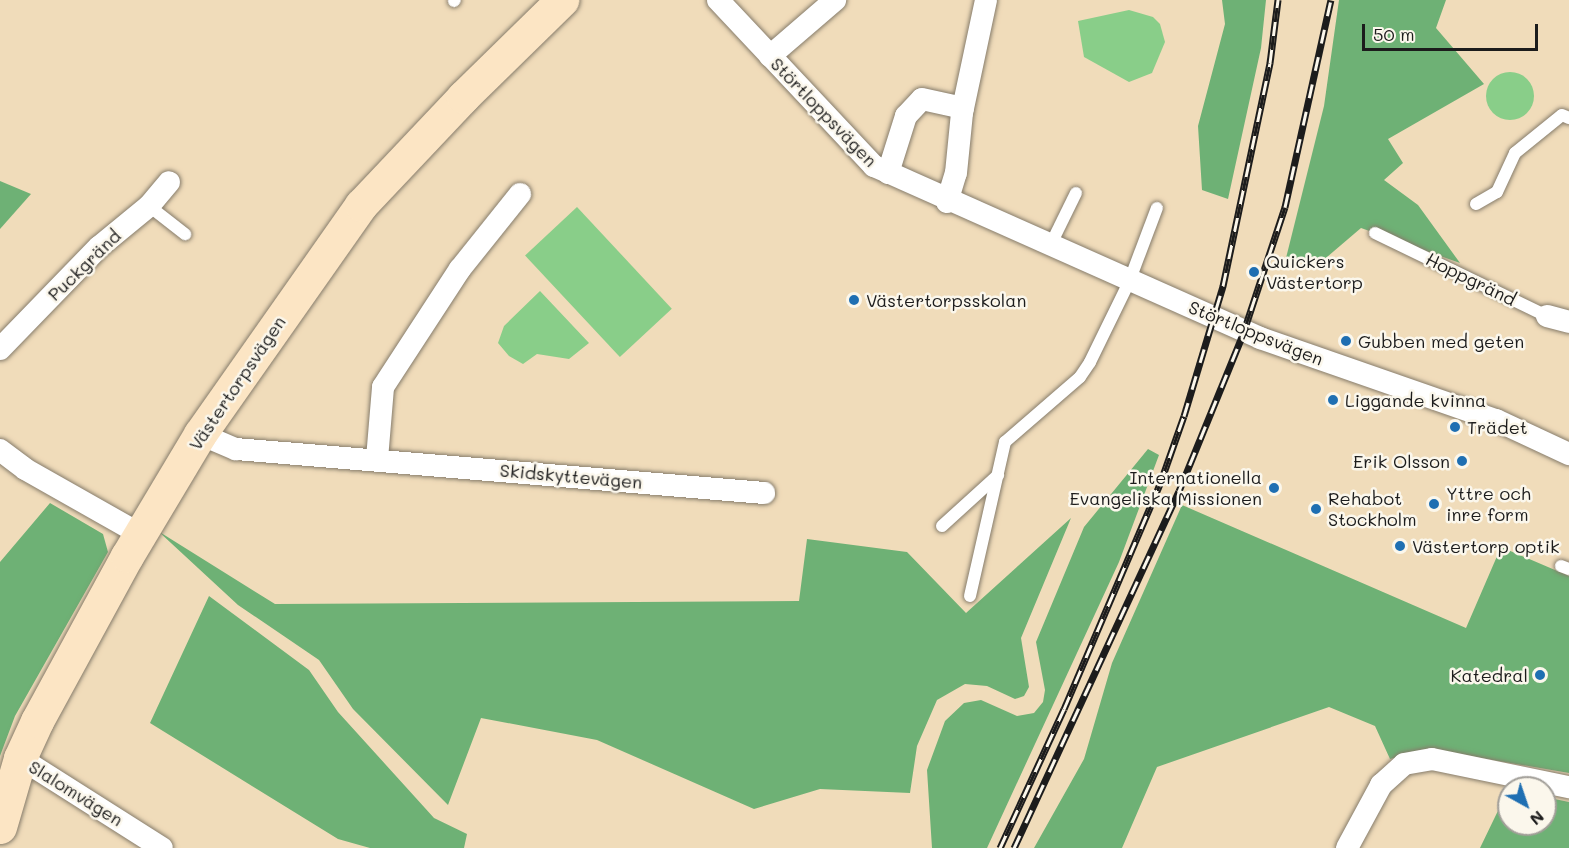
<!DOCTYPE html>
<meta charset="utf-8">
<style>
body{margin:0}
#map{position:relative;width:1569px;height:848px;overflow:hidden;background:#f0dcba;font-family:Mali,sans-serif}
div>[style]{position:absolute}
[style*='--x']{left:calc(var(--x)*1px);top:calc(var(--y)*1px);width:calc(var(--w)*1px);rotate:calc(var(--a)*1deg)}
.green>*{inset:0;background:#89ce89;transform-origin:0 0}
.round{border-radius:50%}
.forest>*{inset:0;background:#6eb175}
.roads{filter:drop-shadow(0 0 2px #867c6b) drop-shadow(0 0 2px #867c6b)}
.lane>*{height:12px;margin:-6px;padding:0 6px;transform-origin:6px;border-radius:6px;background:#fff}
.street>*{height:22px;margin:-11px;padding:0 11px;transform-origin:11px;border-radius:11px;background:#fff}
.secondary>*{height:33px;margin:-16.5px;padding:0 16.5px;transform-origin:16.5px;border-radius:16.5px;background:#fce5c4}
.rail>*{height:7px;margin-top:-3.5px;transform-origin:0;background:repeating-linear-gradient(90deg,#fbf7ec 0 14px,#1c1c1c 0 28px);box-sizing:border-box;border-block:2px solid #1c1c1c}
.dots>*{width:16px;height:16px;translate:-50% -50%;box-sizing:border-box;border:3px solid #fbf7ec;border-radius:50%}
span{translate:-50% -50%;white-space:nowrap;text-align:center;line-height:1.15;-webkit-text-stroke:5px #fbf7ec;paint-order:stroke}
.street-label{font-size:18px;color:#1c1c1c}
.poi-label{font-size:18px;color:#1c1c1c}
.left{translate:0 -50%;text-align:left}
.right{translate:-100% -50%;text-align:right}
.north{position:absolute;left:1497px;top:776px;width:60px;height:60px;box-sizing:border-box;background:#fbf7ec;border:2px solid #a29f99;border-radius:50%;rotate:140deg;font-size:16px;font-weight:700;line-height:24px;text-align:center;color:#1c1c1c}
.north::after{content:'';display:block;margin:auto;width:21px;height:27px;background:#1f6fb2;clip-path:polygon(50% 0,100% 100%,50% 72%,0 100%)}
.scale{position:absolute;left:1362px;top:24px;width:176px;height:27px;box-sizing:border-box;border:3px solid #1c1c1c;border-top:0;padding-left:8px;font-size:18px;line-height:21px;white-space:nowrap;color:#1c1c1c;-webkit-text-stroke:4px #fbf7ec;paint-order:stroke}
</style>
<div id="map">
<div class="green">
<i style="clip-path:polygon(1129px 10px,1153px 17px,1160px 24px,1165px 42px,1152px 73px,1129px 82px,1084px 57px,1078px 21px)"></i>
<i class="round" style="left:1486px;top:72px;width:48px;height:48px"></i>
<i style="left:577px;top:207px;width:139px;height:71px;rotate:47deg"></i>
<i style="clip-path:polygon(540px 291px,589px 343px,569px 359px,537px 354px,523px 364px,509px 356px,498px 343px,504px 326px)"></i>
</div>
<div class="forest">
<i style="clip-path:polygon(1222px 0,1266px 0,1261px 48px,1228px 199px,1202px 190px,1198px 126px,1225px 24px)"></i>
<i style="clip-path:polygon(1339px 0,1446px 0,1436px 28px,1484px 84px,1388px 139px,1403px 163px,1384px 180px,1418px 205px,1460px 263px,1361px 228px,1320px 263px,1285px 262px,1324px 106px)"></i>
<i style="clip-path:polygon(0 181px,31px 194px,0 229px)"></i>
<i style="clip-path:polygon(1148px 449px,1159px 455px,1119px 562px,987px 848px,932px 848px,927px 770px,945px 721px,964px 703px,981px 700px,1017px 716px,1034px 713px,1043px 702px,1045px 690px,1036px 642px,1084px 527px)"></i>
<i style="clip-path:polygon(50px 503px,103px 534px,108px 552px,15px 716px,0 756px,0 562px)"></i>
<i style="clip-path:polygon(1182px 505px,1466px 628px,1501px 547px,1569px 576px,1569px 773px,1428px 749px,1390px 759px,1375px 726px,1329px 707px,1157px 767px,1122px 848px,1034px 848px,1084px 759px,1112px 663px)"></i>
<i style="clip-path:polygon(1071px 518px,1021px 638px,1029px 687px,1024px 696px,1015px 699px,987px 686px,965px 684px,937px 700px,917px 746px,910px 793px,820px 789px,754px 809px,597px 740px,481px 718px,448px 805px,353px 709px,319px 660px,238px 605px,158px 531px,275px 604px,799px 601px,807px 539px,907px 552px,966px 613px)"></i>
<i style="clip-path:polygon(209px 596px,309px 670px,338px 712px,434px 818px,467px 834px,464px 848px,370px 848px,338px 839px,150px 723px)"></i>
<i style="clip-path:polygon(1508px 790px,1509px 824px,1545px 824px,1545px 797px,1569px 802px,1569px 848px,1480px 848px)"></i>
</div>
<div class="roads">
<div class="lane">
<i style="--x:454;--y:1;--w:1;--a:-45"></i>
<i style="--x:1476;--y:204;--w:24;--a:-30"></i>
<i style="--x:1497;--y:192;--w:43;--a:-65.2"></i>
<i style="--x:1515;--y:153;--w:60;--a:-39"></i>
<i style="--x:1562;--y:115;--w:8;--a:23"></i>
<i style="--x:149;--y:206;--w:46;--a:37.9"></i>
<i style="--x:1375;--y:233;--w:191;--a:25.8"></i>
<i style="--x:1050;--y:246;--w:59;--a:-63.9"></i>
<i style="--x:942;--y:526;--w:76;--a:-42.3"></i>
<i style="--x:1561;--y:566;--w:9;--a:21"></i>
<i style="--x:970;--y:596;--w:158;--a:-77.2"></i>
<i style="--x:1005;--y:442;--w:99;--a:-40.9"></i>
<i style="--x:1080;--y:377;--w:18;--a:-56"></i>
<i style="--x:1090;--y:362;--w:89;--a:-64"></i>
<i style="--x:1129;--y:282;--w:79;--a:-69.3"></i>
</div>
<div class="street">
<i style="--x:718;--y:0;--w:228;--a:46.8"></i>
<i style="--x:874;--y:166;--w:423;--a:24"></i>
<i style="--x:1260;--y:338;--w:250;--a:19.2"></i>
<i style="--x:1496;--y:420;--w:81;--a:25"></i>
<i style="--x:770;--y:56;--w:86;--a:-40.7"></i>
<i style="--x:888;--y:173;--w:60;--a:-72.5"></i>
<i style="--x:906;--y:116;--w:23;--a:-47"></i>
<i style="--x:922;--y:99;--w:42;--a:12.4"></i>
<i style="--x:947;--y:202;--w:30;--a:-73"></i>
<i style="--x:956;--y:173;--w:60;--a:-84.3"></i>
<i style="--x:962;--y:113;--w:116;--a:-78"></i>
<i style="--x:1547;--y:316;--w:23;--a:15"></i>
<i style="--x:0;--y:349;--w:142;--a:-45.9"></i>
<i style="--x:99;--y:247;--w:65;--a:-39.4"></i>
<i style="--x:149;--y:206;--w:31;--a:-50"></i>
<i style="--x:200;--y:434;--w:39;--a:23"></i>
<i style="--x:236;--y:449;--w:530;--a:4.76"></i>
<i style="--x:0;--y:450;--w:31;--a:37"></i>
<i style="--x:25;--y:469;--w:132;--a:29.5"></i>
<i style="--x:377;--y:459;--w:72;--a:-85.2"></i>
<i style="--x:383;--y:387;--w:141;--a:-56.9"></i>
<i style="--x:460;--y:269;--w:96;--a:-51.3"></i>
<i style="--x:20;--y:758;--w:168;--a:32.4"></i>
<i style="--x:1347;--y:848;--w:72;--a:-61.6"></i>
<i style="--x:1381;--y:785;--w:31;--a:-42"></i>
<i style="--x:1404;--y:764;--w:28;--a:-10"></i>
<i style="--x:1432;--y:759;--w:140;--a:11.6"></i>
</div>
<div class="secondary">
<i style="--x:0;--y:827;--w:72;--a:-73.8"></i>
<i style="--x:20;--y:758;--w:41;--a:-65.3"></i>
<i style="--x:37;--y:721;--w:188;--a:-61.4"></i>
<i style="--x:127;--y:556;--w:142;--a:-59.1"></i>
<i style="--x:200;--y:434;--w:280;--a:-54.9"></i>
<i style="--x:361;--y:205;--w:149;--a:-46.6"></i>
<i style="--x:463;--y:97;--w:139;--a:-44.4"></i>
</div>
</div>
<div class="rail">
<i style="--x:1000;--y:848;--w:153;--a:-65.3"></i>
<i style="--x:1064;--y:709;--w:245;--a:-66.9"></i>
<i style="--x:1160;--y:484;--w:72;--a:-70.6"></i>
<i style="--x:1184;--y:416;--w:136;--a:-73.3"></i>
<i style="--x:1223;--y:286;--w:228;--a:-78.1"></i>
<i style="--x:1270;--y:63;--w:64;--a:-82.8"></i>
<i style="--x:1014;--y:848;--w:393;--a:-65.2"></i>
<i style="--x:1179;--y:491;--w:166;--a:-67.8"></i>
<i style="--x:1242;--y:337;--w:137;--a:-71.7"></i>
<i style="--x:1285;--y:207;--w:212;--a:-77.5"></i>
</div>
<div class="dots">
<i style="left:1254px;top:272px;background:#1f6fb2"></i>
<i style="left:854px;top:300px;background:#1f6fb2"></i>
<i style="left:1346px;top:341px;background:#1f6fb2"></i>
<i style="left:1333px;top:400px;background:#1f6fb2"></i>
<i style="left:1455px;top:427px;background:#1f6fb2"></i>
<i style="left:1462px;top:461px;background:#1f6fb2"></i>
<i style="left:1274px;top:488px;background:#1f6fb2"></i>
<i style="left:1434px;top:504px;background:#1f6fb2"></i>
<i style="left:1316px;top:509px;background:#1f6fb2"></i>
<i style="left:1400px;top:546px;background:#1f6fb2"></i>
<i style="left:1540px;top:675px;background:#1f6fb2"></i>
</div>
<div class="street-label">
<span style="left:824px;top:112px;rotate:46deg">Störtloppsvägen</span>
<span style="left:84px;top:265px;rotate:-44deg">Puckgränd</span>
<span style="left:1471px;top:279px;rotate:26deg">Hoppgränd</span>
<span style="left:1256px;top:333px;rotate:22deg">Störtloppsvägen</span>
<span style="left:237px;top:383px;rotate:-56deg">Västertorpsvägen</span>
<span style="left:571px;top:476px;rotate:5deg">Skidskyttevägen</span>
<span style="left:76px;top:793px;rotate:32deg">Slalomvägen</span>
</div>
<div class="poi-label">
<span class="left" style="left:1266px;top:272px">Quickers<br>Västertorp</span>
<span class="left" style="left:866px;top:300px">Västertorpsskolan</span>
<span class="left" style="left:1358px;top:341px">Gubben med geten</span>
<span class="left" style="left:1345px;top:400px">Liggande kvinna</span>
<span class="left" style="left:1467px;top:427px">Trädet</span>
<span class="right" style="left:1450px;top:461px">Erik Olsson</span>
<span class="right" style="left:1262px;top:488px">Internationella<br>Evangeliska Missionen</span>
<span class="left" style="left:1446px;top:504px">Yttre och<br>inre form</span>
<span class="left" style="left:1328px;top:509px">Rehabot<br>Stockholm</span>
<span class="left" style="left:1412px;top:546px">Västertorp optik</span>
<span class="right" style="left:1528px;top:675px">Katedral</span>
</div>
<div class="north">N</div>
<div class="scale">50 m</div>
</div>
